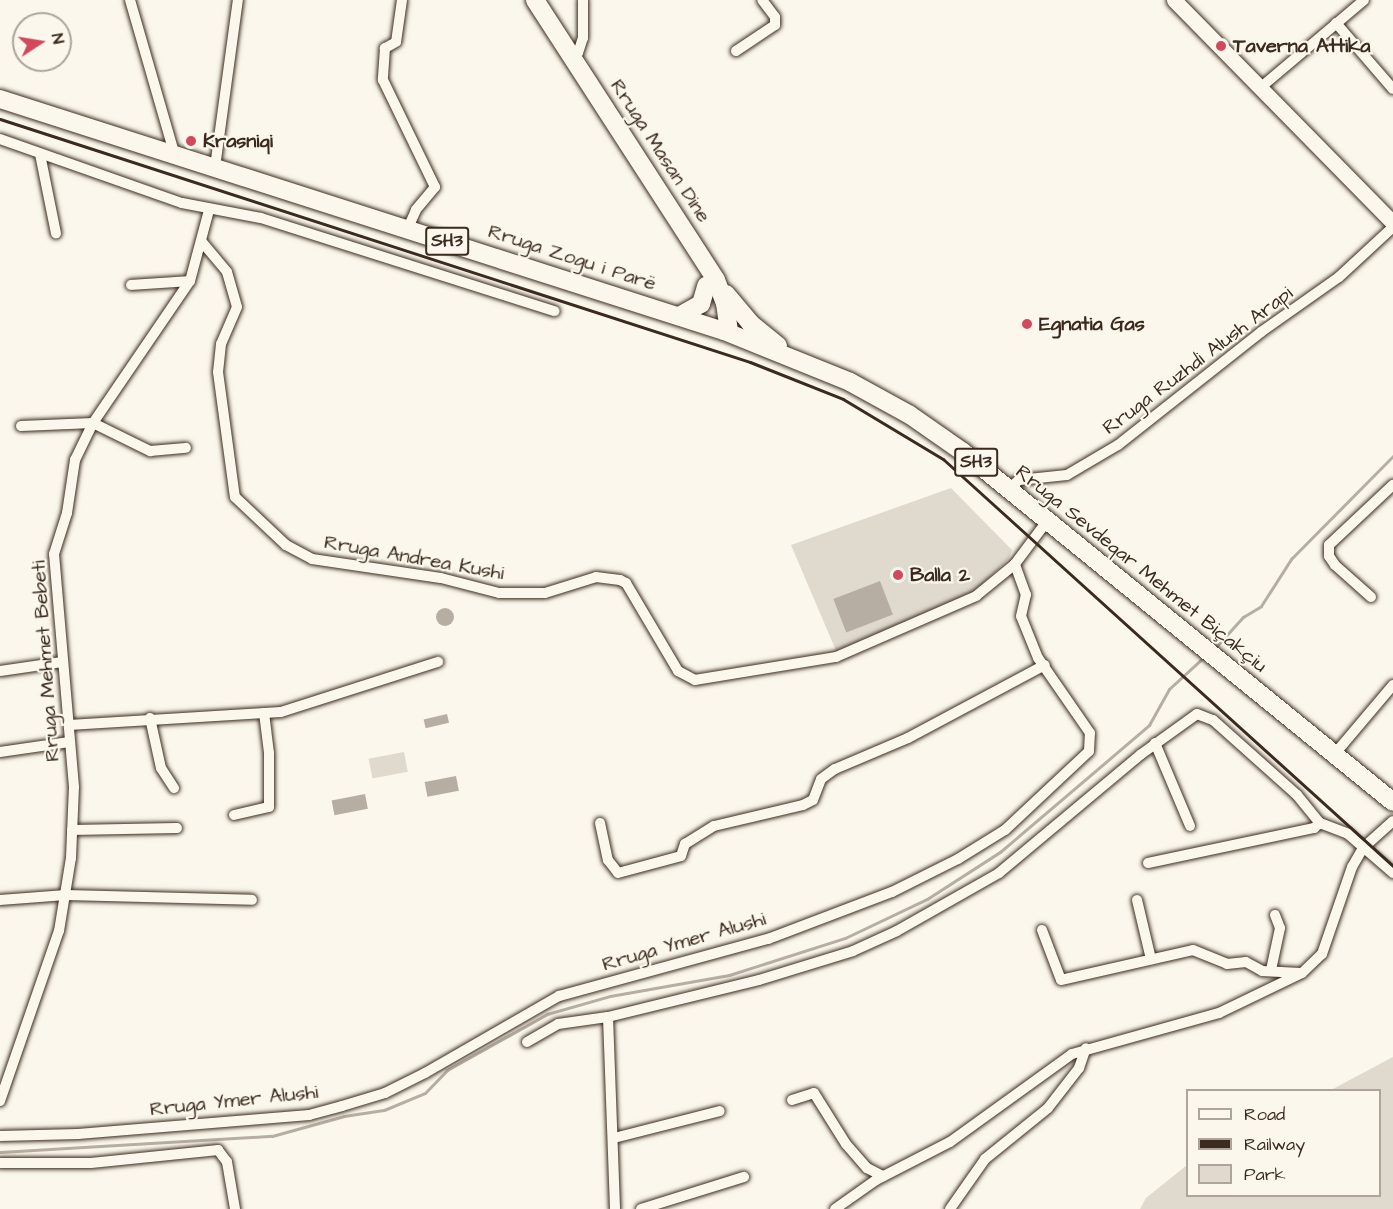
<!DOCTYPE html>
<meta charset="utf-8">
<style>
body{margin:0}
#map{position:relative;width:1393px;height:1209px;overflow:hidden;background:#fbf7ec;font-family:"Architects Daughter",sans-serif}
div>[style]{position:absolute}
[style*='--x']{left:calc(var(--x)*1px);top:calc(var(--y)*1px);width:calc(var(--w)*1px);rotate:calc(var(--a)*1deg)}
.green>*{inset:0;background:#dfd9ce;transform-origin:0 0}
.water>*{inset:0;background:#b6aea2;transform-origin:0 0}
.round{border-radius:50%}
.stream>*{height:3px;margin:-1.5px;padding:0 1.5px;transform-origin:1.5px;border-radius:1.5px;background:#b6aea2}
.roads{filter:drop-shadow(0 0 2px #3b2a1e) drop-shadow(0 0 2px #3b2a1e)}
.street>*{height:10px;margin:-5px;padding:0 5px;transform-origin:5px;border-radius:5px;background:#fbf7ec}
.secondary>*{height:15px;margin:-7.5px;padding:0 7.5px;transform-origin:7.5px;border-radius:7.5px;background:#fbf7ec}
.primary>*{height:18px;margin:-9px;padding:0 9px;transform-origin:9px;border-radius:9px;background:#fbf7ec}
.rail>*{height:3px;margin:-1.5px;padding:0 1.5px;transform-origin:1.5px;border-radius:1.5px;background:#3b2a1e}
.dots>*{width:16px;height:16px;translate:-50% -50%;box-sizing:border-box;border:3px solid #fbf7ec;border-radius:50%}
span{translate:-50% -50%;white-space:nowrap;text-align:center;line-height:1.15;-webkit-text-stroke:4.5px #fbf7ec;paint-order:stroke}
.shield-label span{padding:2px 4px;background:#fbf7ec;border:2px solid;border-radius:4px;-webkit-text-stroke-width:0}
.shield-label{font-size:18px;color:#3b2a1e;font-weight:700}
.poi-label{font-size:20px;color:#3b2a1e;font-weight:700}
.left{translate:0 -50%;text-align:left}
.street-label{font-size:20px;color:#3b2a1e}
.legend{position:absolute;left:1186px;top:1089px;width:195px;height:108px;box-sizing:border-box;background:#fbf7ec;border:2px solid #aea59a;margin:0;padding:8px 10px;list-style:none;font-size:18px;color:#3b2a1e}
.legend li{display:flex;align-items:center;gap:12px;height:30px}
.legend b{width:30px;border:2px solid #aea59a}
.north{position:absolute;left:12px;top:12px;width:60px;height:60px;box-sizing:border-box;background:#fbf7ec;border:2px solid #aea59a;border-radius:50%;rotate:78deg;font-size:16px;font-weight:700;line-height:24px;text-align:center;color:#3b2a1e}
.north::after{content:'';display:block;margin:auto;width:21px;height:27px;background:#d1495b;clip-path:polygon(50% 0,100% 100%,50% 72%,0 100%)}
</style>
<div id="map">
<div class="green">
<i style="clip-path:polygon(951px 488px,1012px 550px,1009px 558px,975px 592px,837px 653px,791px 545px)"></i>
<i style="left:404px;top:752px;width:20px;height:36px;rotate:79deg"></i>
<i style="clip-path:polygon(1393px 1057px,1393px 1209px,1140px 1209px,1146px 1198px,1187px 1165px,1188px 1196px,1380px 1196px,1380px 1090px,1331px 1090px)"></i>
</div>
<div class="water">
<i style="left:880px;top:581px;width:36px;height:50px;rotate:69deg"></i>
<i class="round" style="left:436px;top:608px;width:18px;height:18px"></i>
<i style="left:447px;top:714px;width:9px;height:24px;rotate:77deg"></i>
<i style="left:456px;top:776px;width:15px;height:32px;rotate:79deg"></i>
<i style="left:365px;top:794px;width:15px;height:34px;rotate:79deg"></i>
</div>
<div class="stream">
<i style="--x:1215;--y:648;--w:42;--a:-47.9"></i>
<i style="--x:1243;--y:617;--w:21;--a:-31"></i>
<i style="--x:1261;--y:606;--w:56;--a:-57.4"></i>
<i style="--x:1291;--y:559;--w:145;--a:-45.3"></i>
<i style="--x:0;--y:1152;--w:272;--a:-3.4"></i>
<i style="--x:272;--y:1136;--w:75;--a:-15.5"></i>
<i style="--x:344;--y:1116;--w:40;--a:-8.5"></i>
<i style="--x:384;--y:1110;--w:44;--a:-22.5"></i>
<i style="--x:425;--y:1093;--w:32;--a:-46"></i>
<i style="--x:447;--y:1070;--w:115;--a:-29.2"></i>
<i style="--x:547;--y:1014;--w:66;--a:-15.9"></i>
<i style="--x:610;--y:996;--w:121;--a:-10"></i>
<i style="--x:729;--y:975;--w:122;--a:-17.7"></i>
<i style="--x:845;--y:938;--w:91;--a:-25.4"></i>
<i style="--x:927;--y:899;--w:87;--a:-32.8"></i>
<i style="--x:1000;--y:852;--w:196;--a:-40.4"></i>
<i style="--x:1149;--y:725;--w:41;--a:-60.9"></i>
<i style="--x:1169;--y:689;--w:49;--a:-42.5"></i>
</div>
<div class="roads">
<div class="street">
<i style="--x:130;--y:0;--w:162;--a:73.9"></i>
<i style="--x:402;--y:0;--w:42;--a:98.1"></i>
<i style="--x:396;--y:42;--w:13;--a:151"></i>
<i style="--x:385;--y:48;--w:32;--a:94"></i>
<i style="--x:383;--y:80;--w:119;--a:64.1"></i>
<i style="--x:435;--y:187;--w:30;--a:130"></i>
<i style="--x:416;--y:210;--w:20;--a:114"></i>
<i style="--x:1336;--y:23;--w:87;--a:49.2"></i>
<i style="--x:736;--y:51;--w:47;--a:-33.7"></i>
<i style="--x:775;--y:25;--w:8;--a:-90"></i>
<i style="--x:775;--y:17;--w:21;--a:-127"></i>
<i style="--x:572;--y:57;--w:7;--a:-34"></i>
<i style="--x:578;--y:53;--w:16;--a:-72"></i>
<i style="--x:583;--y:38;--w:38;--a:-90"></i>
<i style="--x:1260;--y:88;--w:136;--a:-40.2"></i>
<i style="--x:0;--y:139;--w:193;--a:19.4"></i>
<i style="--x:182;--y:203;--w:80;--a:10.8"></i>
<i style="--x:261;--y:218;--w:308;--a:17.6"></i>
<i style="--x:40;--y:154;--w:81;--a:78.6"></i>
<i style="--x:215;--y:167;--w:169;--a:-82.2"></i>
<i style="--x:202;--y:242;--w:39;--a:50"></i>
<i style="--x:227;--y:272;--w:36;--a:74"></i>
<i style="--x:237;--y:307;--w:40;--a:113.4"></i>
<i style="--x:221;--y:344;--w:28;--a:96"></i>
<i style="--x:218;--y:372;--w:126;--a:82.3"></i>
<i style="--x:235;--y:497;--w:70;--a:43.3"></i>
<i style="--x:286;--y:545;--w:30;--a:28"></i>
<i style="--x:312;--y:559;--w:130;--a:8.4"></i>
<i style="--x:441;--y:578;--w:60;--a:14.5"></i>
<i style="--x:499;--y:593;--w:46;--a:0"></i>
<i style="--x:545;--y:593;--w:53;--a:-17.4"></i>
<i style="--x:596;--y:577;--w:24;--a:7"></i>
<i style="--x:620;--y:580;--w:7;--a:27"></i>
<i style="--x:626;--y:583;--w:102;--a:59.4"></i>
<i style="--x:678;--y:671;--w:19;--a:28"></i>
<i style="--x:695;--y:680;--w:143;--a:-9.3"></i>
<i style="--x:836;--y:657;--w:153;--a:-23.5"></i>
<i style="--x:976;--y:596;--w:50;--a:-39.4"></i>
<i style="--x:131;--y:285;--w:59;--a:-3.9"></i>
<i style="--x:21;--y:426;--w:72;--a:-2.4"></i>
<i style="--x:93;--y:423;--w:64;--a:26.2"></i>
<i style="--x:150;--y:451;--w:36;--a:-5"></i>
<i style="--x:1008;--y:489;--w:14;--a:-39"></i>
<i style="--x:1019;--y:480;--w:48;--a:-5.9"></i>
<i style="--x:1067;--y:475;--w:59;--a:-30.5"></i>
<i style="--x:1118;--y:445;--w:182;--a:-38.3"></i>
<i style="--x:1261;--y:332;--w:95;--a:-35.2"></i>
<i style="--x:1339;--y:277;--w:74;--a:-42.8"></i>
<i style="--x:1371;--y:597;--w:48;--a:-138.4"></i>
<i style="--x:1335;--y:565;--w:11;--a:-124"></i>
<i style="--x:1329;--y:556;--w:11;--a:-90"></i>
<i style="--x:1329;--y:545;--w:88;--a:-43.2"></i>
<i style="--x:0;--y:671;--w:63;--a:-8.3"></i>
<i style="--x:150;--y:718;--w:51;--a:77.6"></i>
<i style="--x:161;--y:768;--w:24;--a:57"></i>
<i style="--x:69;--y:725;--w:212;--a:-3.5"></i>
<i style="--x:281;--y:712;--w:165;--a:-17.7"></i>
<i style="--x:1155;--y:743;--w:90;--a:67.1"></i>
<i style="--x:0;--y:752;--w:70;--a:-8.2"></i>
<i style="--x:1333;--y:756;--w:93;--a:-49.8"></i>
<i style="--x:234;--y:815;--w:36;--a:-13"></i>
<i style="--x:269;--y:807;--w:54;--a:-90"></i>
<i style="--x:269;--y:753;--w:40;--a:-97.1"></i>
<i style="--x:600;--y:823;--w:38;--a:78"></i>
<i style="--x:608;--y:860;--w:16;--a:52"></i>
<i style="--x:618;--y:873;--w:65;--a:-15.1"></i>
<i style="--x:681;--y:856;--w:13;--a:-72"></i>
<i style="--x:685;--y:844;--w:34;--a:-32"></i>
<i style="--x:714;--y:826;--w:91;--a:-13.3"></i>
<i style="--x:803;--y:805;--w:11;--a:-27"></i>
<i style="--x:813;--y:800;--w:22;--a:-69"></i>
<i style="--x:821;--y:779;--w:17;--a:-36"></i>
<i style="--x:835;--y:769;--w:79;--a:-23"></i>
<i style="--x:908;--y:738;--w:155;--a:-28.1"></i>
<i style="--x:72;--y:830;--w:105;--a:-1.1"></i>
<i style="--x:1148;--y:863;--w:170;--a:-11.9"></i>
<i style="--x:1314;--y:828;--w:8;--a:-40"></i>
<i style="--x:0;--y:900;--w:66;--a:-4.3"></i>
<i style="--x:66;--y:895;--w:186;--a:1.5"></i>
<i style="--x:1137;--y:900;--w:61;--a:76.7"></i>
<i style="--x:1042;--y:930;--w:53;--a:69.2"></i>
<i style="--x:1061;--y:980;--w:135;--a:-12.8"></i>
<i style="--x:1193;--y:950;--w:37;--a:22"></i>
<i style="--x:1227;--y:964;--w:19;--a:-6"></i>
<i style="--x:1246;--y:962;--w:18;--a:29"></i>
<i style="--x:1262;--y:971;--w:38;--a:3"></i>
<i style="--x:1271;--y:970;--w:43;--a:-77.9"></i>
<i style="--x:1280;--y:928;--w:14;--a:-111"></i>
<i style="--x:608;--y:1017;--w:192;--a:87.9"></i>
<i style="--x:527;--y:1042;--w:36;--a:-30"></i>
<i style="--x:558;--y:1024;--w:50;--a:-8"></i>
<i style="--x:608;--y:1017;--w:155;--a:-13.8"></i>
<i style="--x:759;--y:980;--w:98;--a:-17.1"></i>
<i style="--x:853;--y:951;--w:48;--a:-24.4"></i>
<i style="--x:897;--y:931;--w:117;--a:-29.6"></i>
<i style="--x:999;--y:873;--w:184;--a:-39.9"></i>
<i style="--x:1140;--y:755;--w:70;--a:-35.7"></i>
<i style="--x:1197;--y:714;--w:17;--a:21"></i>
<i style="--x:1213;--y:720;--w:113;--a:41.8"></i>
<i style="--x:1297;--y:795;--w:36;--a:51"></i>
<i style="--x:1320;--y:823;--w:30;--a:21"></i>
<i style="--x:1348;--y:834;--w:60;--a:40.9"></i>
<i style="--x:792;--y:1100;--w:23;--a:-18"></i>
<i style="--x:814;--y:1093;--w:60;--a:57.9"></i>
<i style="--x:846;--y:1144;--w:32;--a:49"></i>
<i style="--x:867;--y:1168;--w:18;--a:27"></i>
<i style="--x:0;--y:1101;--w:180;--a:-70.9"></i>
<i style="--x:59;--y:931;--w:74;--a:-80.7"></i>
<i style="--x:71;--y:858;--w:71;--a:-87.6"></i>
<i style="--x:74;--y:787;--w:234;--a:-94.9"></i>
<i style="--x:54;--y:554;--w:43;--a:-72.4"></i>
<i style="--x:67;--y:513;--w:54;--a:-81.4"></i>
<i style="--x:75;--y:460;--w:41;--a:-64.1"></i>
<i style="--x:93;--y:423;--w:172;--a:-55.7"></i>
<i style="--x:190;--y:281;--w:73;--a:-75"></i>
<i style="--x:0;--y:1136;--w:78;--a:-1.5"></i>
<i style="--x:78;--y:1134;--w:232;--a:-4.7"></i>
<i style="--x:309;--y:1115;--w:34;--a:-15"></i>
<i style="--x:342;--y:1106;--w:45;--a:-16.8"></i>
<i style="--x:385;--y:1093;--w:45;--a:-26.6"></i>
<i style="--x:425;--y:1073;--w:155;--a:-29.9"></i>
<i style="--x:559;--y:996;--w:217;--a:-15.3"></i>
<i style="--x:768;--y:939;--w:133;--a:-20.8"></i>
<i style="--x:892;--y:892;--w:74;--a:-26.6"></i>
<i style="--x:958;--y:859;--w:55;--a:-31.7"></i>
<i style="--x:1005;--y:830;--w:115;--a:-43.2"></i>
<i style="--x:1089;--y:751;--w:18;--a:-87"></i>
<i style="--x:1090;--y:733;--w:91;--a:-124.7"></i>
<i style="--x:1038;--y:658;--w:45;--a:-112"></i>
<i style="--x:1021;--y:616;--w:22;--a:-77"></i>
<i style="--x:1026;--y:595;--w:33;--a:-110"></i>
<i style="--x:1015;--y:564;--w:54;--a:-53.3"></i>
<i style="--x:614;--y:1138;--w:109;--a:-14.3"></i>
<i style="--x:0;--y:1163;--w:91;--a:0"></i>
<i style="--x:91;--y:1163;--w:128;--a:-5.8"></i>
<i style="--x:218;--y:1150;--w:15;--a:53"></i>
<i style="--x:227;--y:1162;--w:48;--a:80.3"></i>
<i style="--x:641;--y:1209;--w:108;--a:-17.3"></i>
<i style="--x:835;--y:1209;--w:50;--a:-35.3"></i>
<i style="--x:876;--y:1180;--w:83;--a:-27.2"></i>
<i style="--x:950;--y:1142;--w:150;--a:-35.8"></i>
<i style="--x:1072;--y:1054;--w:153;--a:-15.6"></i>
<i style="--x:1219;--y:1013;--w:92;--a:-25.7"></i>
<i style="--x:1302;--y:973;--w:28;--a:-44"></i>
<i style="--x:1322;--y:954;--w:92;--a:-71"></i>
<i style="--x:1352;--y:867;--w:22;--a:-60"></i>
<i style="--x:1363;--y:848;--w:40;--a:-42"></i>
<i style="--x:950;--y:1209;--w:61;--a:-55"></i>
<i style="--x:985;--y:1159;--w:81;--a:-39"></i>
<i style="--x:1048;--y:1108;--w:51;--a:-52.2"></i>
<i style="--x:1079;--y:1068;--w:21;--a:-71"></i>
</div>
<div class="secondary">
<i style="--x:1174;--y:0;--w:313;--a:45.5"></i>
</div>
<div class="primary">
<i style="--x:535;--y:0;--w:333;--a:57.1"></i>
<i style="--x:716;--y:280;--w:25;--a:69"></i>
<i style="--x:725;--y:303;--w:29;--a:82"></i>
<i style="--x:0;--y:99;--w:760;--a:17.77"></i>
<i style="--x:724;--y:331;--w:136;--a:22"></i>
<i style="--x:850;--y:382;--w:68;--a:28.8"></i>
<i style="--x:910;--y:415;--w:65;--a:34.9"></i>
<i style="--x:963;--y:452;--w:554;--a:39.14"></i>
<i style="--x:726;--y:294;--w:38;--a:50"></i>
<i style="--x:750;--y:323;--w:36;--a:39"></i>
<i style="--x:679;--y:316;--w:25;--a:-29"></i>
<i style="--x:701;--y:304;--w:19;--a:-74"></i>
</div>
</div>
<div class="rail">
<i style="--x:0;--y:119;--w:788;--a:17.95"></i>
<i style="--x:750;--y:362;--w:100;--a:21.7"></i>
<i style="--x:843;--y:399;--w:117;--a:31"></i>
<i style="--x:943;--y:459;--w:607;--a:42.13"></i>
</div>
<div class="dots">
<i style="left:1221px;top:46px;background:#d1495b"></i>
<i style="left:191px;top:141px;background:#d1495b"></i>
<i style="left:1027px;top:324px;background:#d1495b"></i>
<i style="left:898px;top:575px;background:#d1495b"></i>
</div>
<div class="shield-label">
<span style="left:447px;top:241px">SH3</span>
<span style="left:976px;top:462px">SH3</span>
</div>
<div class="poi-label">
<span class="left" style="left:1233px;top:46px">Taverna Attika</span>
<span class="left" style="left:203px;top:141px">Krasniqi</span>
<span class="left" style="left:1039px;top:324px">Egnatia Gas</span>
<span class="left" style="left:910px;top:575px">Balla 2</span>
</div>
<div class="street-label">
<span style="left:660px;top:151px;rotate:57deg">Rruga Masan Dine</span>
<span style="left:572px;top:258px;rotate:18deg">Rruga Zogu i Parë</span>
<span style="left:1198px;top:361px;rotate:-37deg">Rruga Ruzhdi Alush Arapi</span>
<span style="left:414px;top:558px;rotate:10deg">Rruga Andrea Kushi</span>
<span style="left:1141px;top:569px;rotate:39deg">Rruga Sevdeqar Mehmet Biçakçiu</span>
<span style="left:46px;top:661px;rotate:-94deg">Rruga Mehmet Bebeti</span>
<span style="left:684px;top:942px;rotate:-16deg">Rruga Ymer Alushi</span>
<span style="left:234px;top:1101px;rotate:-6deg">Rruga Ymer Alushi</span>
</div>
<ul class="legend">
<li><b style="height:8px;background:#fbf7ec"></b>Road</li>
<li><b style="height:8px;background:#3b2a1e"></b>Railway</li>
<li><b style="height:16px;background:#dfd9ce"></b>Park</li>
</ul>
<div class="north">N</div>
</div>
